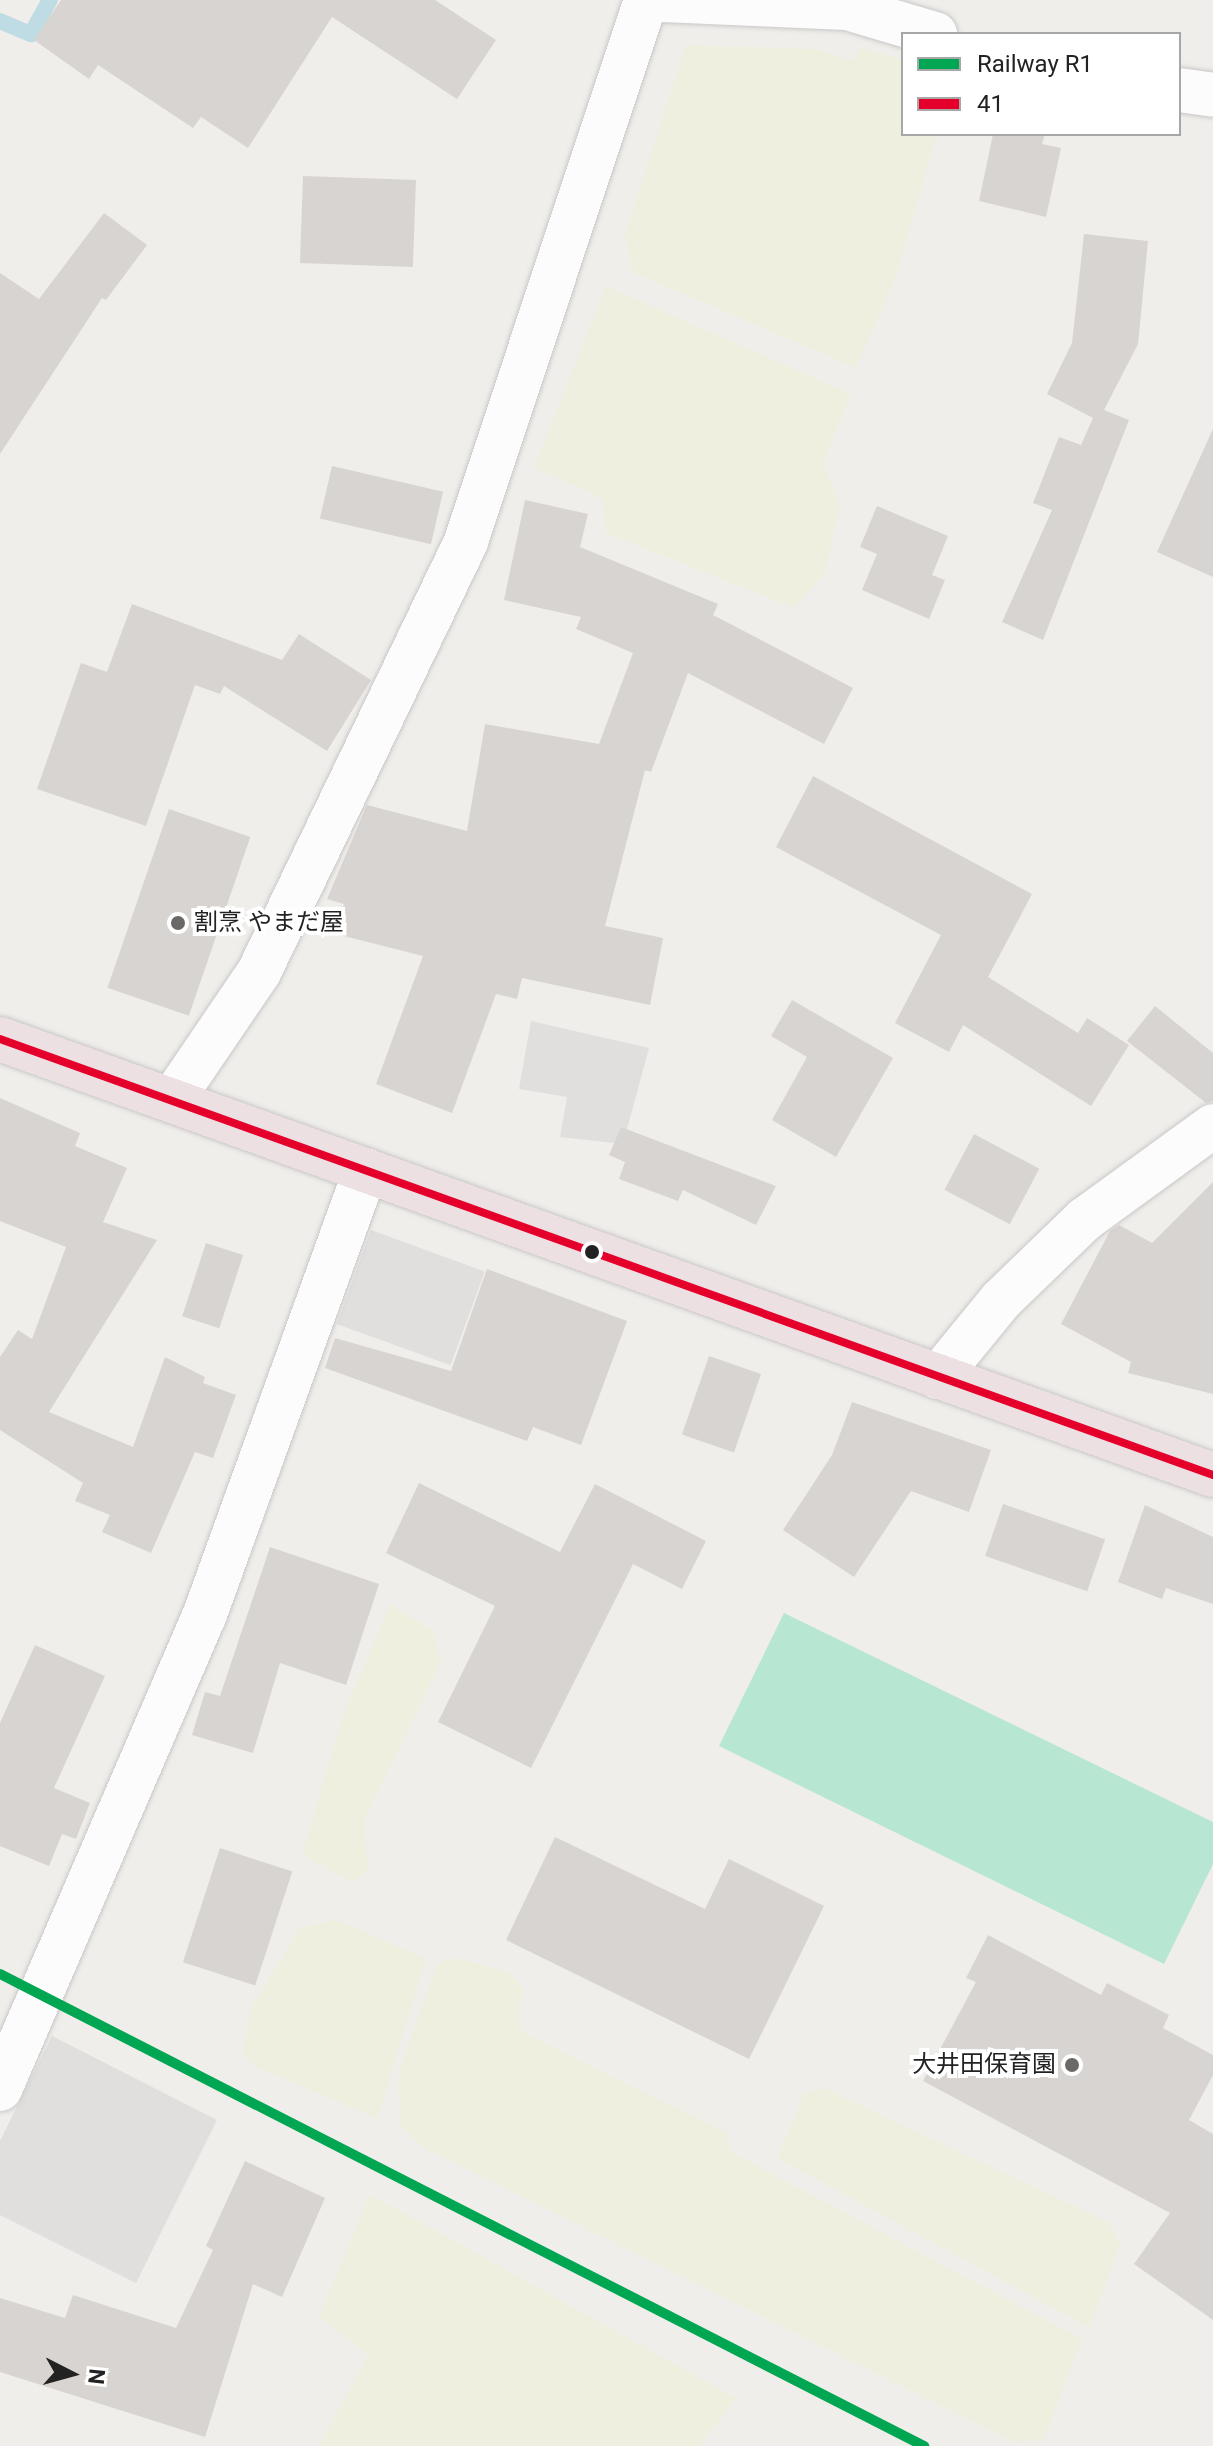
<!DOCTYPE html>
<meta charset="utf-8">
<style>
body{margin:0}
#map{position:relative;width:1213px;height:2446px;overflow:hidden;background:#f0eeeb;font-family:Roboto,"Noto Sans JP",sans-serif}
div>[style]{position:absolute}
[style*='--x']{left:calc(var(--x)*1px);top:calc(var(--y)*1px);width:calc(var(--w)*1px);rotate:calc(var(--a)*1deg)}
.farmland>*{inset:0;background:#efefdf}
.pitch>*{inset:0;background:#b7e6d2}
.parking>*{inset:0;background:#e0dfde;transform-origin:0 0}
.stream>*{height:16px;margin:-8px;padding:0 8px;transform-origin:8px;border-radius:8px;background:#bfdbe3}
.building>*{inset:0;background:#d7d4d2;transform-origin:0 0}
.roads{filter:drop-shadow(0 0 2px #c9c8c7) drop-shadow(0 0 2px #c9c8c7)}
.minor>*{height:44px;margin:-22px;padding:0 22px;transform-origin:22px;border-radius:22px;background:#fdfcfc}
.highway>*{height:44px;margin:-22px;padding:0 22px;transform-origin:22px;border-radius:22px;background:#ece0e2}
.bus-1>*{height:8px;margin:-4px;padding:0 4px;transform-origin:4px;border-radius:4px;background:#e4002b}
.rail-1>*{height:10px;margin:-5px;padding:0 5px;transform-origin:5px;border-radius:5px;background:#00a651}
.dots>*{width:22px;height:22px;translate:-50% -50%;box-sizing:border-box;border:4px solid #fff;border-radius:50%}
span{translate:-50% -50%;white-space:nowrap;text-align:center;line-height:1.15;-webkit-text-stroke:8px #fff;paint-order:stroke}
.poi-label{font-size:24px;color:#222}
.left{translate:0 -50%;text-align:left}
.right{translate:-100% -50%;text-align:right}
.legend{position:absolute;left:901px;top:32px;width:280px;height:104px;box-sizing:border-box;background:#fff;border:2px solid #a7a7a7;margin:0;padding:10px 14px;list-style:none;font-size:24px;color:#222}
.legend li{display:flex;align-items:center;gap:16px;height:40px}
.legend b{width:40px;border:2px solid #a7a7a7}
.north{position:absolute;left:32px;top:2334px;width:80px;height:80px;-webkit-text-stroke:6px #fff;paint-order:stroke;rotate:96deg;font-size:22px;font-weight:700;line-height:32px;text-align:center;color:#222}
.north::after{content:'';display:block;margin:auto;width:28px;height:36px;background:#222;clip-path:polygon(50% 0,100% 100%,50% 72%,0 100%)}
</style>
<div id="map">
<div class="farmland">
<i style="clip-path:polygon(686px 45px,815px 49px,853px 61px,861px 48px,903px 60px,903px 134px,937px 134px,896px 277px,856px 368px,632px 272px,625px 234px)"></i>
<i style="clip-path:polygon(606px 286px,851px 394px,823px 463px,840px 505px,825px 574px,794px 608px,606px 533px,603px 499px,534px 467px)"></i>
<i style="clip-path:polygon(390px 1604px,433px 1631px,441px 1662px,364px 1820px,368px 1872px,351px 1881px,302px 1855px,342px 1718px)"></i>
<i style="clip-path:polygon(336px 1920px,426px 1958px,378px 2119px,259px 2068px,242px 2053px,251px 2008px,300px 1928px)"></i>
<i style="clip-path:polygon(456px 1958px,509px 1972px,525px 1990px,518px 2007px,522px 2032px,726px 2132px,731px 2152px,1082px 2339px,1044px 2439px,1014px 2442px,420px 2146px,399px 2123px,399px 2072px,437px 1964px)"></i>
<i style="clip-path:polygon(824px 2088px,1108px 2222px,1120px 2244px,1090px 2328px,777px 2158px,805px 2092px)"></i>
<i style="clip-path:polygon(370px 2194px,736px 2398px,700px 2446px,319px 2446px,368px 2355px,319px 2317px)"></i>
</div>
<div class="pitch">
<i style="clip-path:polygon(784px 1613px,1213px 1822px,1213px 1864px,1164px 1964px,719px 1746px)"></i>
</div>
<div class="parking">
<i style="clip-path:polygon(531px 1021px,649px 1048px,623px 1144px,560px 1137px,567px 1097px,519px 1089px)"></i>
<i style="left:371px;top:1230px;width:121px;height:100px;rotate:20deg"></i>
<i style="clip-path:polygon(52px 2036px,217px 2120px,136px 2283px,0 2215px,0 2141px)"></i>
</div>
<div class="stream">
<i style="--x:0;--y:21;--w:34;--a:23"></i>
<i style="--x:31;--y:34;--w:39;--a:-61"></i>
</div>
<div class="building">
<i style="clip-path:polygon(61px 0,435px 0,496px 40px,457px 99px,332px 17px,248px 148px,201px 117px,193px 128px,98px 65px,89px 79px,34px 40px)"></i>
<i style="clip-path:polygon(993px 134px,1045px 134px,1042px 144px,1061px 148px,1046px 217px,979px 201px)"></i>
<i style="left:303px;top:176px;width:113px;height:87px;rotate:2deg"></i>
<i style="clip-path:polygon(104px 213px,147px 245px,106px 300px,102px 298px,0 454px,0 273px,39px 299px)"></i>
<i style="clip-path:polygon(1084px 234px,1148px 241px,1138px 344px,1104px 410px,1129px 420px,1043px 640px,1002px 622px,1052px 510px,1033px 503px,1059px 437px,1081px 445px,1093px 418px,1047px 394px,1072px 343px)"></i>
<i style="clip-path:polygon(1213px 429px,1213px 577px,1157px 552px)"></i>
<i style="left:332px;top:466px;width:114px;height:54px;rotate:13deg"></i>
<i style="clip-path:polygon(525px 500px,588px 514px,580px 547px,718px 604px,713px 615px,853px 688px,824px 744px,688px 673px,651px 772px,645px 770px,605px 926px,663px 938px,650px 1005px,522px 978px,517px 999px,496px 994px,452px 1113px,376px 1084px,423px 956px,336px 934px,344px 904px,327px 899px,367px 805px,467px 831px,485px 724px,599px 744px,633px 653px,576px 629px,581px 617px,504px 600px)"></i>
<i style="clip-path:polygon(877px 506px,948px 536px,932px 575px,945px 580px,929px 619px,862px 590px,877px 554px,860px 547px)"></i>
<i style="clip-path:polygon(132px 604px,282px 660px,299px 634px,371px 680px,327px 751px,224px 686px,220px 694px,195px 685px,146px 826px,37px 789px,81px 663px,107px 672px)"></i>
<i style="clip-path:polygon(813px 776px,1032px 894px,988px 977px,1078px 1033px,1087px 1018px,1129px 1045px,1091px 1106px,963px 1025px,949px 1052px,895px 1023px,941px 935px,776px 847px)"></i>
<i style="left:169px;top:809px;width:86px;height:189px;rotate:19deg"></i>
<i style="clip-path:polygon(792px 1000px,893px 1058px,836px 1157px,772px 1120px,807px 1057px,771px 1036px)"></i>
<i style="clip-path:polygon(1155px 1006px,1213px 1053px,1213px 1101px,1206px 1103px,1127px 1041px)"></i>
<i style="clip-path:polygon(0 1098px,80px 1133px,75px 1146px,127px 1168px,103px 1222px,157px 1240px,49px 1412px,133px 1447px,165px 1357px,205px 1377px,203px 1383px,236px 1395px,213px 1458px,195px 1452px,151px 1553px,102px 1532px,110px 1515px,75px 1501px,83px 1483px,0 1430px,0 1357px,18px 1330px,32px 1339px,66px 1247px,0 1221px)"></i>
<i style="clip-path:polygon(621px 1127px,776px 1186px,756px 1225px,683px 1190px,678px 1201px,619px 1179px,625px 1162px,609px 1155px)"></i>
<i style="left:974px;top:1134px;width:74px;height:63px;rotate:28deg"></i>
<i style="clip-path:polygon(1213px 1182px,1213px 1394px,1128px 1373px,1131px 1362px,1061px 1324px,1110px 1231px,1119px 1225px,1152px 1243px)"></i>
<i style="left:206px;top:1243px;width:39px;height:77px;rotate:18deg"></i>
<i style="clip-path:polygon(487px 1269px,627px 1321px,581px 1445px,533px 1427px,527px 1441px,325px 1368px,335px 1338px,451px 1371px)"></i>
<i style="left:709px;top:1356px;width:55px;height:83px;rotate:19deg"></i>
<i style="clip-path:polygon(852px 1402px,991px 1450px,969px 1512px,911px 1491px,854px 1577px,783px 1530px,832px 1455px)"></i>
<i style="clip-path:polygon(419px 1483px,560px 1552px,595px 1484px,706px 1541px,682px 1589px,633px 1564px,531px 1768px,438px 1722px,495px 1606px,386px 1553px)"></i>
<i style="left:1003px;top:1504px;width:108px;height:55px;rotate:19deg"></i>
<i style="clip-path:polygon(1145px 1505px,1213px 1537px,1213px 1604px,1166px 1588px,1162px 1599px,1118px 1582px)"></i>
<i style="clip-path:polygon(270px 1547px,379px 1584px,346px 1685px,280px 1663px,253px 1753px,192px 1735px,205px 1692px,220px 1696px)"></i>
<i style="clip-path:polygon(35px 1645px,105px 1676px,54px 1788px,90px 1803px,76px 1839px,62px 1834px,49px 1866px,0 1846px,0 1723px)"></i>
<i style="clip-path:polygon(555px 1837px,705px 1909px,729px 1859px,824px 1906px,749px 2059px,506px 1940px)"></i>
<i style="left:220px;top:1848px;width:76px;height:120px;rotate:18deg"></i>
<i style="clip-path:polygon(988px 1935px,1101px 1995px,1107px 1983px,1169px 2015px,1163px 2028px,1213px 2055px,1213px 2075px,1189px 2120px,1213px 2134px,1213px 2320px,1134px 2264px,1170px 2213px,923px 2081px,976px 1982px,966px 1978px)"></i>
<i style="clip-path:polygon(245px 2161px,325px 2198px,282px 2297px,253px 2284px,205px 2437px,0 2372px,0 2298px,65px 2318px,73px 2295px,176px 2328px,213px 2250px,206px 2246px)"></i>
</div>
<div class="roads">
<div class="minor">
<i style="--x:663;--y:0;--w:184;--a:2.5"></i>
<i style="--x:847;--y:8;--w:92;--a:16.5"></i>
<i style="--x:1179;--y:90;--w:34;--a:8"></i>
<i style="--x:172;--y:1100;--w:155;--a:-55.8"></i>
<i style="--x:259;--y:972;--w:478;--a:-64.3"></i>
<i style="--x:466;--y:541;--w:570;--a:-71.6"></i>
<i style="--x:938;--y:1377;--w:99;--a:-50.7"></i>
<i style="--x:1001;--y:1300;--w:117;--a:-44"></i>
<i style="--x:1085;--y:1219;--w:158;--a:-36"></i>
<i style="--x:0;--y:2089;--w:517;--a:-66.66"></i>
<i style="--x:205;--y:1614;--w:472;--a:-70.1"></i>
</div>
<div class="highway">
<i style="--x:0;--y:1039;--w:1289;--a:19.77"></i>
</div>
</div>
<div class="bus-1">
<i style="--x:0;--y:1039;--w:1289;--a:19.77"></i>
</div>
<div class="rail-1">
<i style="--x:0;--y:1974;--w:1038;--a:27.06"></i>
</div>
<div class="dots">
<i style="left:178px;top:923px;background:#6a6968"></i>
<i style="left:592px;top:1252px;background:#222"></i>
<i style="left:1072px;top:2065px;background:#6a6968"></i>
</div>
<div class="poi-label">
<span class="left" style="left:194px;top:923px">割烹 やまだ屋</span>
<span class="right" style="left:1056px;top:2065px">大井田保育園</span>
</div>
<ul class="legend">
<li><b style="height:10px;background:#00a651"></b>Railway R1</li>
<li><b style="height:10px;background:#e4002b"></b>41</li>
</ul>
<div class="north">N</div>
</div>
